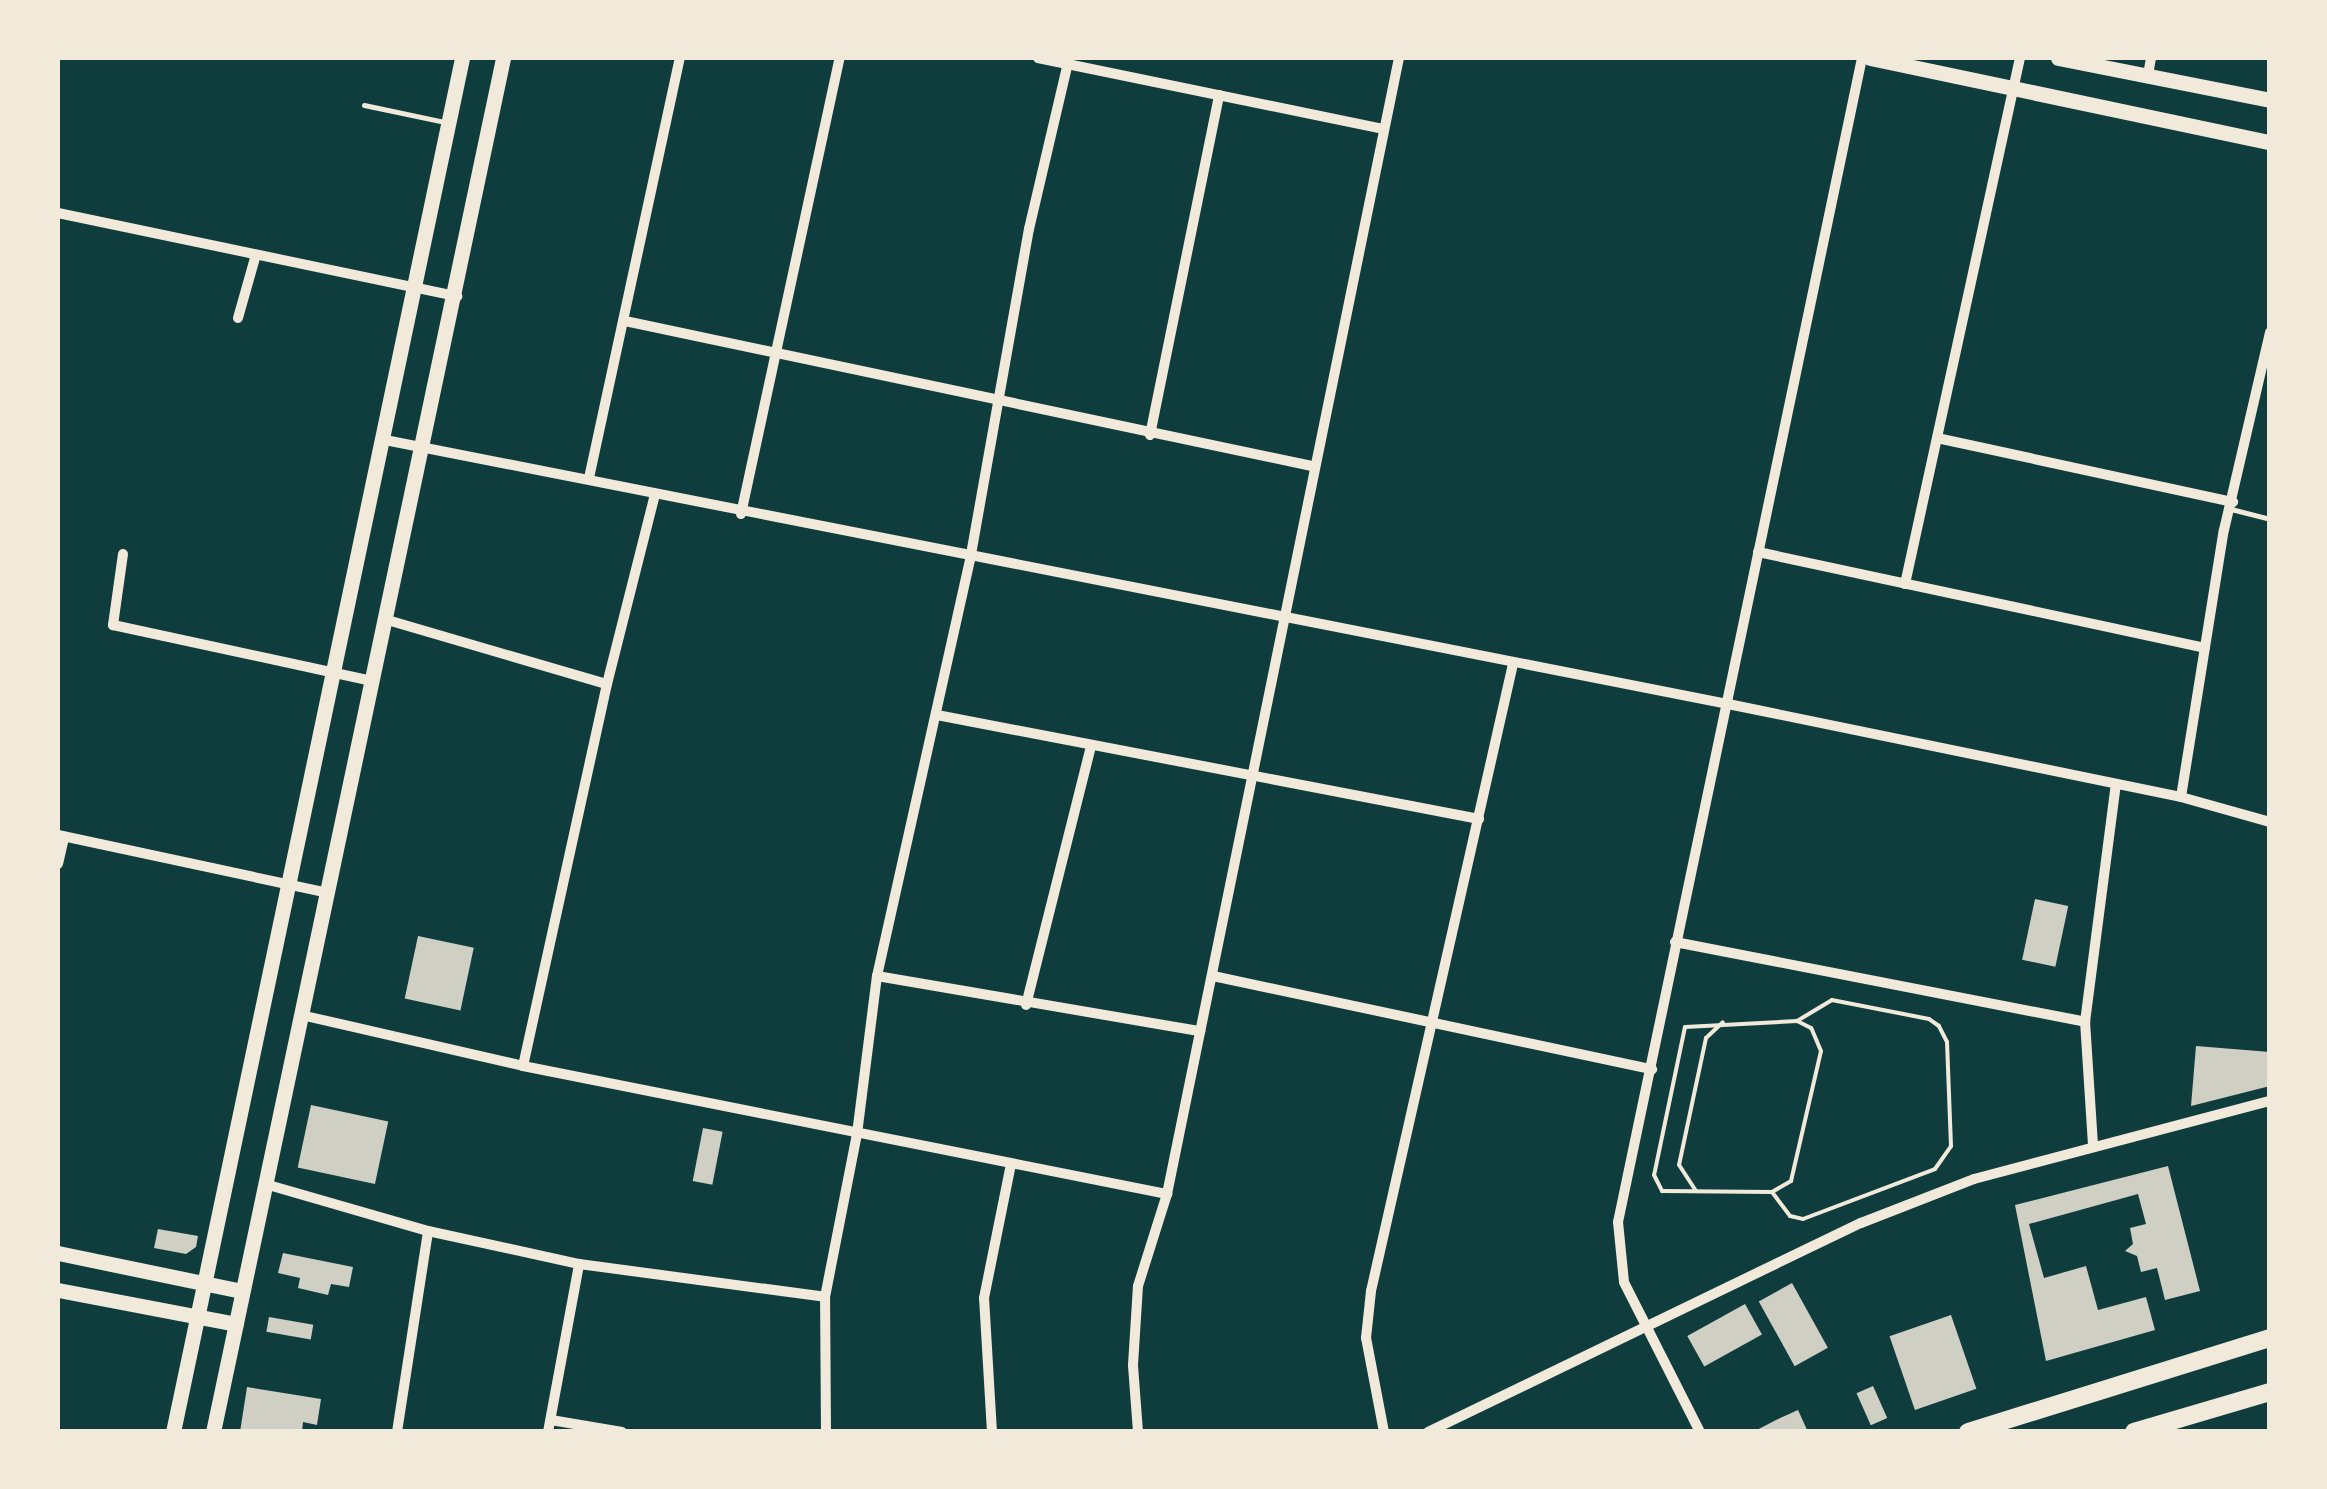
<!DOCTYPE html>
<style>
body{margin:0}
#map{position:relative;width:2327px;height:1489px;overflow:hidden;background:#0f3d3e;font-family:Literata,serif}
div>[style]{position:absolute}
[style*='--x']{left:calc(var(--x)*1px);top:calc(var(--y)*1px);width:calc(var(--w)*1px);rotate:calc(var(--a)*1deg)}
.building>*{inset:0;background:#cfcfc3;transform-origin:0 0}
.path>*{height:4px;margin:-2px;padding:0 2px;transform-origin:2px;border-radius:2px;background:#f1e9da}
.service>*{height:5px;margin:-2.5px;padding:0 2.5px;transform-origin:2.5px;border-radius:2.5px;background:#f1e9da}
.minor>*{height:10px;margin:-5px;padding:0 5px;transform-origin:5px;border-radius:5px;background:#f1e9da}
.secondary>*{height:15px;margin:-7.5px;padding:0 7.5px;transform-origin:7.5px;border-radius:7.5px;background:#f1e9da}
.primary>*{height:18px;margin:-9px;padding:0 9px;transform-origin:9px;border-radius:9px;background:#f1e9da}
span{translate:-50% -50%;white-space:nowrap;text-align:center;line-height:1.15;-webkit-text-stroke:10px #f1e9da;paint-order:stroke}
.frame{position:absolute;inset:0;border:60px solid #f1e9da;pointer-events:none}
</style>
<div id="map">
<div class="building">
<i style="left:2035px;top:899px;width:34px;height:62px;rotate:12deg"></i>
<i style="left:418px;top:936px;width:57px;height:64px;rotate:12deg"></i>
<i style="clip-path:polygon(2196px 1046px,2270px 1052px,2270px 1086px,2191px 1106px)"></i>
<i style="left:311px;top:1105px;width:79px;height:64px;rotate:12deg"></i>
<i style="left:703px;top:1128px;width:20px;height:54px;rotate:11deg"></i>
<i style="clip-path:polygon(2168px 1166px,2200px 1291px,2165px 1300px,2157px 1268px,2141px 1272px,2137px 1256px,2125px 1251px,2133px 1244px,2130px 1228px,2146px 1224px,2138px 1194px,2029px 1224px,2044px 1278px,2086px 1266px,2098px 1310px,2146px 1297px,2155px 1330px,2046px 1361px,2015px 1205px)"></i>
<i style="clip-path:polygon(158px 1229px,198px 1236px,196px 1247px,186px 1254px,154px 1248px)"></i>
<i style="clip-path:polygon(283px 1253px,353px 1267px,349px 1287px,331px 1284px,328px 1295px,298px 1288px,300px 1278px,278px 1273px)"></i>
<i style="left:1792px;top:1283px;width:74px;height:38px;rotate:61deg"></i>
<i style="left:1745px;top:1304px;width:35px;height:66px;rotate:61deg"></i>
<i style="left:1951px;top:1315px;width:78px;height:65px;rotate:71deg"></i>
<i style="left:269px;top:1317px;width:45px;height:15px;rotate:10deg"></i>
<i style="left:1873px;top:1386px;width:35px;height:18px;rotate:66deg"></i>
<i style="clip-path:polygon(247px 1387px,321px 1399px,317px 1425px,303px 1422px,302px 1432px,240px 1432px)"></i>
<i style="clip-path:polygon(1798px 1410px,1808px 1432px,1753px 1432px,1776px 1420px)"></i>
</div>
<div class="path">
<i style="--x:1696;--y:1191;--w:31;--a:-123"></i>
<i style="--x:1679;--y:1165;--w:130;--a:-78"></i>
<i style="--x:1706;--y:1038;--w:23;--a:-43"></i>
<i style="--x:1772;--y:1192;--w:30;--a:53"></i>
<i style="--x:1790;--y:1216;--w:13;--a:13"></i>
<i style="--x:1803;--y:1219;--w:141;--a:-20.7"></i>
<i style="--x:1935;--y:1169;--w:28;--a:-55"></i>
<i style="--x:1951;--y:1146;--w:104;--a:-92.2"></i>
<i style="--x:1947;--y:1042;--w:18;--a:-117"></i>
<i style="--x:1939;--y:1026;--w:12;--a:-145"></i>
<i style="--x:1929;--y:1019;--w:99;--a:-168.9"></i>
<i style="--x:1832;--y:1000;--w:41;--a:149"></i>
<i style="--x:1797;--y:1021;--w:112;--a:176.9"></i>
<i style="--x:1685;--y:1027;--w:151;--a:101.8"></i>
<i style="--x:1654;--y:1175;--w:18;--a:63"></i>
<i style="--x:1662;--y:1191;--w:110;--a:0.5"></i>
<i style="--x:1772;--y:1192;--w:22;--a:-30"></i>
<i style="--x:1791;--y:1181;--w:133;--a:-77"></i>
<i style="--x:1821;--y:1051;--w:25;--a:-113"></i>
<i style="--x:1811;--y:1028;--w:16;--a:-153"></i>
</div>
<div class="service">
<i style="--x:364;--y:105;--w:83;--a:11.9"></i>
<i style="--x:2231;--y:509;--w:40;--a:14.4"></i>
</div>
<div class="minor">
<i style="--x:1038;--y:58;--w:352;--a:11.6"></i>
<i style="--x:2148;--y:75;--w:17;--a:-80"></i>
<i style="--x:58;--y:213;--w:408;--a:11.8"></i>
<i style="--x:238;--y:318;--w:62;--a:-74.2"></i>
<i style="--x:625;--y:321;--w:702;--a:11.92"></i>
<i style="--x:1150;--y:435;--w:347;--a:-78.5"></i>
<i style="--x:1937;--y:438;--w:303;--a:12.2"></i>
<i style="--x:385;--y:440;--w:1369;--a:11.12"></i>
<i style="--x:1728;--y:704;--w:462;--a:11.6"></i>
<i style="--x:2181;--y:797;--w:92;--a:15.7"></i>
<i style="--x:589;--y:478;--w:430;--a:-77.8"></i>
<i style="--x:741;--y:514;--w:467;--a:-77.8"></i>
<i style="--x:1758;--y:552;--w:457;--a:12.1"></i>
<i style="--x:123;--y:554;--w:72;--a:98"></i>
<i style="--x:113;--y:625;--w:265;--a:12.2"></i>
<i style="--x:1905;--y:584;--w:538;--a:-77.67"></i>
<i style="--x:384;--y:619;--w:232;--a:16.3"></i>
<i style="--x:607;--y:684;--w:391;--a:102.4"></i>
<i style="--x:607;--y:684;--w:196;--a:-75.8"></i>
<i style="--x:937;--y:715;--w:552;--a:10.86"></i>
<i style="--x:2181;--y:797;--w:270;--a:-80.9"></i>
<i style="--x:2224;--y:530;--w:203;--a:-76.9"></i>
<i style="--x:58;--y:835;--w:276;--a:12.1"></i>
<i style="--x:58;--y:864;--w:28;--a:-77"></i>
<i style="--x:1675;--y:942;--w:418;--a:11"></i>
<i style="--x:877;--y:976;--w:328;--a:9.7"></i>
<i style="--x:1213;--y:976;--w:449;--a:12"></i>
<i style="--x:1026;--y:1005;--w:267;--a:-75.9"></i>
<i style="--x:301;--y:1015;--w:228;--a:12.9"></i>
<i style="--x:523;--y:1066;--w:657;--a:11.24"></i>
<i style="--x:2093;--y:1145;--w:123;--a:-93.7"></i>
<i style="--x:2085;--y:1022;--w:240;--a:-82.6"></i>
<i style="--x:265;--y:1184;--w:170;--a:16.1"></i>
<i style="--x:428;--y:1231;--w:155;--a:12.3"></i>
<i style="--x:579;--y:1264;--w:248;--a:7.6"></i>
<i style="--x:551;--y:1420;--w:72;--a:9.6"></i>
<i style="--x:397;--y:1432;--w:203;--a:-81.2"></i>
<i style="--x:548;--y:1432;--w:171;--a:-79.5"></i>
<i style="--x:826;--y:1432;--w:135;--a:-90.4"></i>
<i style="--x:825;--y:1297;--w:166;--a:-78.9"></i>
<i style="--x:857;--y:1134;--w:159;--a:-82.8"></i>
<i style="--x:877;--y:976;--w:426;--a:-77.4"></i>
<i style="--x:970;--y:560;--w:336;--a:-79.9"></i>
<i style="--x:1029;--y:229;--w:176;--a:-76.8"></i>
<i style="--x:992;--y:1432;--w:134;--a:-93.4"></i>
<i style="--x:984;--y:1298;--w:137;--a:-78.6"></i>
<i style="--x:1138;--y:1432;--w:67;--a:-94.3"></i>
<i style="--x:1133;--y:1365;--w:79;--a:-86.4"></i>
<i style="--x:1138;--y:1286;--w:96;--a:-72.5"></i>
<i style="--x:1167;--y:1194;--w:1159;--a:-78.46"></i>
<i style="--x:1384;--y:1432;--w:96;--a:-100.8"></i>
<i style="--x:1366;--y:1338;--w:47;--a:-83.9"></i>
<i style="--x:1371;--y:1291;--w:643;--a:-77.24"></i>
<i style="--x:1428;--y:1432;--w:481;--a:-25.8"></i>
<i style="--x:1861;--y:1223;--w:121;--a:-21.3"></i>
<i style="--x:1974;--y:1179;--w:306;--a:-14.8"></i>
<i style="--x:1700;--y:1432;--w:168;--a:-116.9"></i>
<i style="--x:1624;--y:1282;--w:60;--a:-95.7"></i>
<i style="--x:1618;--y:1222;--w:1189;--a:-78.16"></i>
</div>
<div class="secondary">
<i style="--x:1870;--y:58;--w:409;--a:11.9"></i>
<i style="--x:2058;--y:58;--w:216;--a:11.2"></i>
<i style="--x:58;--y:1253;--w:187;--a:11.7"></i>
<i style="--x:58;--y:1290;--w:181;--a:10.8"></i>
<i style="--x:173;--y:1432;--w:1404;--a:-78.12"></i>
<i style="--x:213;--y:1432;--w:1404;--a:-78.08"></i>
</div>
<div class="primary">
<i style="--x:1968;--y:1432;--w:316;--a:-17.3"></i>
<i style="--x:2134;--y:1432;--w:142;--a:-16.4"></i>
</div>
<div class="frame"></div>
</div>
